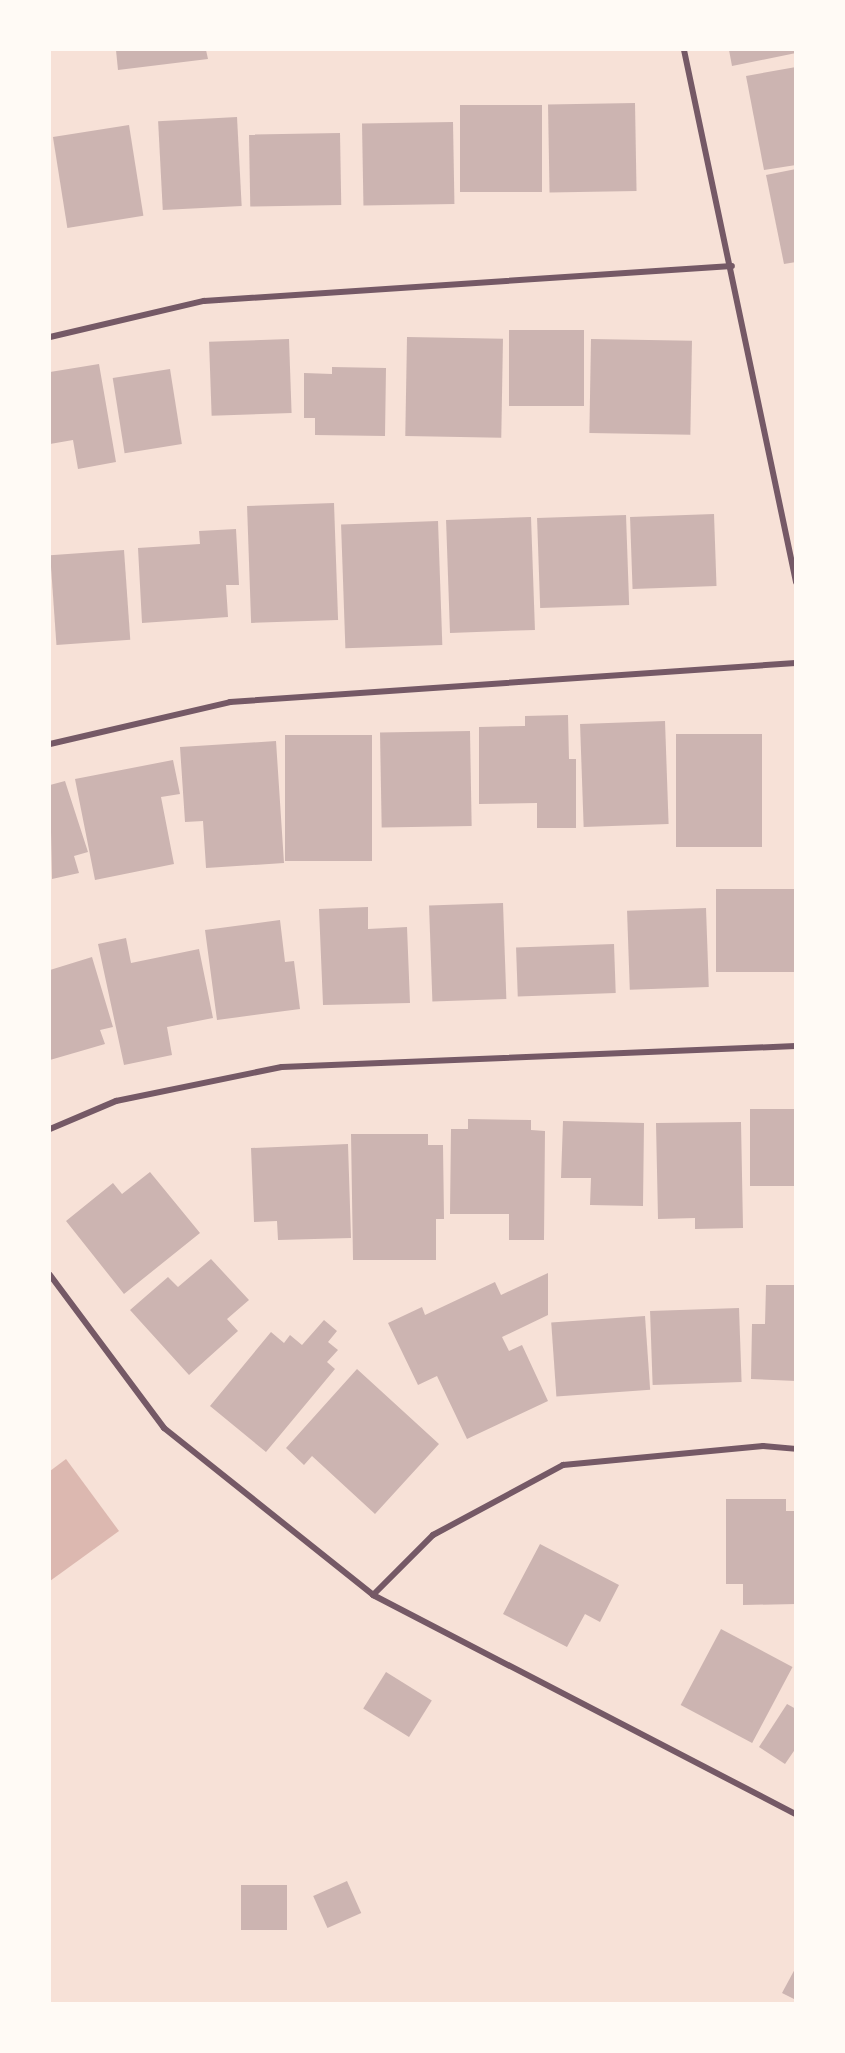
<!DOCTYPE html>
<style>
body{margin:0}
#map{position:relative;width:845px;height:2053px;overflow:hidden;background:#f7e1d7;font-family:Mulish,sans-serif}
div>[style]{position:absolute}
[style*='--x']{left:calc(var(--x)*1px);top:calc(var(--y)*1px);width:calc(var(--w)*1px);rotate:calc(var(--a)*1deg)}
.water>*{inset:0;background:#dcb8b0}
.building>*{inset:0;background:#ccb4b1;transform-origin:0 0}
.minor>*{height:6px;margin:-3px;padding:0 3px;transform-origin:3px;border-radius:3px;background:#755966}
span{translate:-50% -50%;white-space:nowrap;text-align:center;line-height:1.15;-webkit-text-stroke:5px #fffaf5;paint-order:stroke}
.frame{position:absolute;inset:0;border:51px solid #fffaf5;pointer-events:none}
</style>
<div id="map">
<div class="water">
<i style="clip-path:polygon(66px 1459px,119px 1531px,50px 1581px,50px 1471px)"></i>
</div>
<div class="building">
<i style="clip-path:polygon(116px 50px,206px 50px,208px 59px,118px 70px)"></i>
<i style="clip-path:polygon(729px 50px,796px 50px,796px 53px,732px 66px)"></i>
<i style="clip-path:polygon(796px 67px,796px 165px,764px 170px,746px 76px)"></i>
<i style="left:635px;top:103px;width:88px;height:87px;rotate:89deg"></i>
<i style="left:542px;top:105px;width:87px;height:82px;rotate:90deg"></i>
<i style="left:237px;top:117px;width:89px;height:79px;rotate:87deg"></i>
<i style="left:453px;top:122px;width:82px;height:91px;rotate:89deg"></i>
<i style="left:129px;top:125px;width:92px;height:77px;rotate:81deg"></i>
<i style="left:340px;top:133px;width:72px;height:91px;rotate:89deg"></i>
<i style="clip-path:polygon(796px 169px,796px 262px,784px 264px,766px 175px)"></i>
<i style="left:509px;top:330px;width:75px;height:76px"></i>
<i style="left:407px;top:337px;width:96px;height:99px;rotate:1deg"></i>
<i style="left:289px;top:339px;width:74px;height:80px;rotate:88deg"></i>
<i style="left:591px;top:339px;width:101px;height:94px;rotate:1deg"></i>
<i style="clip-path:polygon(99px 364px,116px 462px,78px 469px,73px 440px,50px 444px,50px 372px)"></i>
<i style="clip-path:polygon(332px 367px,386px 368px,385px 436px,315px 435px,315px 418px,304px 418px,304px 373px,332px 374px)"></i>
<i style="left:170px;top:369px;width:76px;height:58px;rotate:81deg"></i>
<i style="left:334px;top:503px;width:117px;height:87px;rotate:88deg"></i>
<i style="left:714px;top:514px;width:72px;height:84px;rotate:88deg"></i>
<i style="left:626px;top:515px;width:90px;height:89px;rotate:88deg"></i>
<i style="left:531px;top:517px;width:113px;height:85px;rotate:88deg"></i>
<i style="left:438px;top:521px;width:124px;height:97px;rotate:88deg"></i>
<i style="clip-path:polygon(236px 529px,239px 585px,226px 585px,228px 617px,142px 623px,138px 548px,200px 544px,199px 531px)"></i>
<i style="left:124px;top:550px;width:90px;height:74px;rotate:86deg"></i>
<i style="clip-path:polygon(568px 715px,569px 759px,576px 759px,576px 828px,537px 828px,537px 803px,479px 804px,479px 727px,525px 726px,525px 716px)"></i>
<i style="left:665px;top:721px;width:103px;height:85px;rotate:88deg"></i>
<i style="left:470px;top:731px;width:95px;height:90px;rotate:89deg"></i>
<i style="left:676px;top:734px;width:86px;height:113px"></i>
<i style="left:372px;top:735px;width:126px;height:87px;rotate:90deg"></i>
<i style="clip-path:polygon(276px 741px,284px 863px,206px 868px,203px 821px,185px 822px,180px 747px)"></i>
<i style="clip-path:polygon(173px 760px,180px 794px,161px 797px,174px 864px,95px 880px,75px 779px)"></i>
<i style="clip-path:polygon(65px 781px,88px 852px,74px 856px,79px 873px,52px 879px,50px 785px)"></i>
<i style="left:796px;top:889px;width:83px;height:80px;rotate:90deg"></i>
<i style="left:503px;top:903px;width:96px;height:74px;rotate:88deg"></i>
<i style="clip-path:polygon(368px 907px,368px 929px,407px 927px,410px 1003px,323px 1005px,319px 909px)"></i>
<i style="left:706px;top:908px;width:79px;height:79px;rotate:88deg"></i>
<i style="clip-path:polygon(280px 920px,285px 962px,294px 961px,300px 1009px,217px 1020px,205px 930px)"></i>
<i style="clip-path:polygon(126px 938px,131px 963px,199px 949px,213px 1018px,167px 1027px,172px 1055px,124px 1065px,98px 944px)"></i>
<i style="left:614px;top:944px;width:49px;height:98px;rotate:88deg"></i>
<i style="clip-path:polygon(92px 957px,113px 1027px,100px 1030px,105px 1044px,50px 1060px,50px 970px)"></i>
<i style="left:796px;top:1109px;width:77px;height:46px;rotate:90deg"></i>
<i style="clip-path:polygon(468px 1119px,531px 1120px,531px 1130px,545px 1131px,544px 1240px,509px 1240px,509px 1214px,450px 1214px,451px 1129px,468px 1129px)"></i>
<i style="clip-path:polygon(563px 1121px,644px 1123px,643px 1206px,590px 1205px,591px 1178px,561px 1178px)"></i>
<i style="clip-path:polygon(741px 1122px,743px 1228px,695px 1229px,695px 1218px,658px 1219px,656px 1123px)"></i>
<i style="clip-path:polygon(351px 1134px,428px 1134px,428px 1145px,443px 1145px,444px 1219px,436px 1219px,436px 1260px,353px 1260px)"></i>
<i style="clip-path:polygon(348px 1144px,351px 1238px,278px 1240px,277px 1221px,254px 1222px,251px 1148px)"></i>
<i style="clip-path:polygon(150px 1172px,200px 1233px,124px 1294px,66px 1221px,113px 1183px,122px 1194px)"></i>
<i style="clip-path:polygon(211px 1259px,249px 1300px,227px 1319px,238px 1331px,189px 1375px,130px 1310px,168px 1277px,178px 1287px)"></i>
<i style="clip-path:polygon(548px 1273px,548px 1315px,502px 1337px,509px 1351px,522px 1345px,548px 1401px,467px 1439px,437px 1376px,418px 1385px,388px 1323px,422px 1307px,425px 1315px,495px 1282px,501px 1295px)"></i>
<i style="clip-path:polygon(766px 1285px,796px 1285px,796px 1381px,751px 1379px,752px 1324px,765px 1324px)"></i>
<i style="left:739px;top:1308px;width:74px;height:89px;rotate:88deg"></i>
<i style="left:645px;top:1316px;width:74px;height:94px;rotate:86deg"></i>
<i style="clip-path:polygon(324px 1320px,337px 1331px,328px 1342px,338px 1350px,327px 1362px,335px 1369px,266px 1452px,210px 1406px,271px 1332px,284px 1343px,290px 1335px,302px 1345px)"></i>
<i style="clip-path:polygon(357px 1369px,439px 1444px,375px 1514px,312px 1456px,304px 1465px,286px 1448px)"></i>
<i style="clip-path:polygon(726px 1499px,786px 1499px,786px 1511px,796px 1511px,796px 1604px,743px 1605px,743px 1584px,726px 1584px)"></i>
<i style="clip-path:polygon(540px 1544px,619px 1585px,600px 1622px,585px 1614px,567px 1647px,503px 1614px)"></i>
<i style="left:721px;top:1629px;width:81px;height:86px;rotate:28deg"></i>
<i style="left:386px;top:1672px;width:54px;height:43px;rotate:32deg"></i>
<i style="clip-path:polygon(787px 1704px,796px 1709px,796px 1748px,785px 1764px,759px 1747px)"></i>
<i style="left:347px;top:1881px;width:35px;height:37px;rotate:66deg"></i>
<i style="left:241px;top:1885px;width:46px;height:45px"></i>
<i style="clip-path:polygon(796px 1967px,796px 2000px,782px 1993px)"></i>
</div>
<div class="minor">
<i style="--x:684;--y:50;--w:544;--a:78.11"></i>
<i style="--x:50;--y:337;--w:158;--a:-13.2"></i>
<i style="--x:204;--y:301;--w:529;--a:-3.79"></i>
<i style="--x:50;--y:744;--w:185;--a:-13.1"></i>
<i style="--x:230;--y:702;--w:567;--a:-3.94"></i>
<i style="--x:50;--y:1129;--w:72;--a:-23"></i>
<i style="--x:116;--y:1101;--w:169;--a:-11.6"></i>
<i style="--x:282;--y:1067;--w:514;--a:-2.34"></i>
<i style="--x:50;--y:1275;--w:191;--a:53.3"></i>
<i style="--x:164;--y:1428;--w:268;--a:38.6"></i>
<i style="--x:373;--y:1595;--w:476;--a:27.4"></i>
<i style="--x:373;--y:1595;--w:85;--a:-45"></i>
<i style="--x:433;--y:1535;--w:148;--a:-28.3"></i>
<i style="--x:563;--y:1465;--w:201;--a:-5.4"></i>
<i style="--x:763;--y:1446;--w:33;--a:5"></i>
</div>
<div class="frame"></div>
</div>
